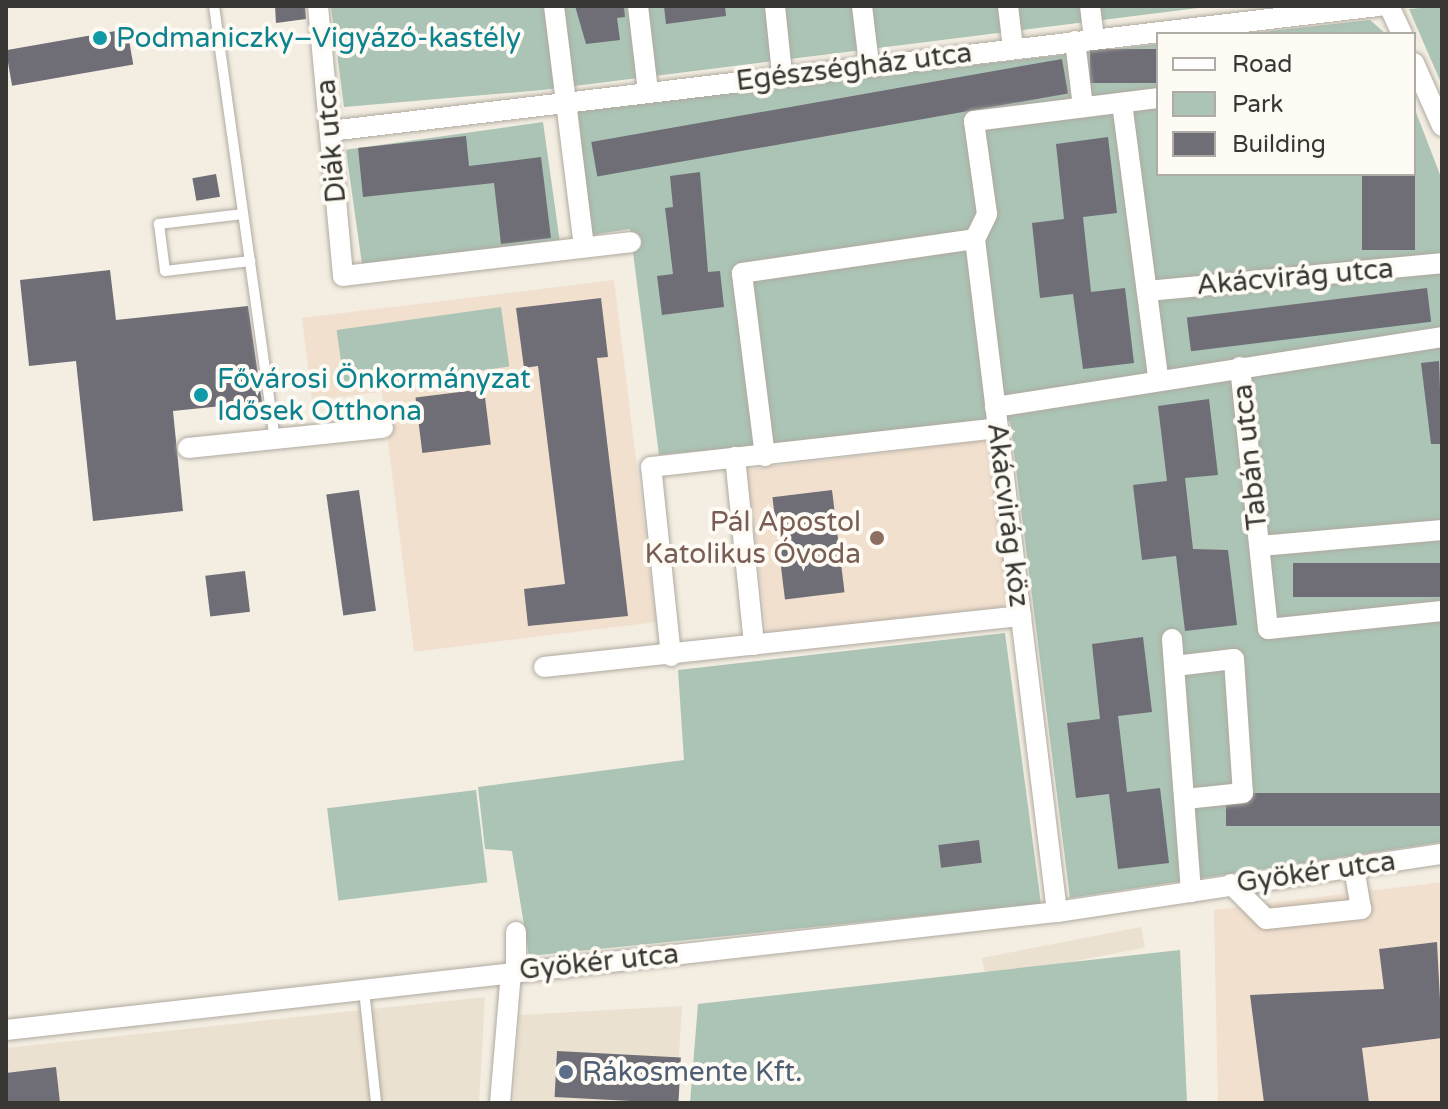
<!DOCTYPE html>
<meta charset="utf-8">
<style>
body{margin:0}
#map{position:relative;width:1448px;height:1109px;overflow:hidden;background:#f3ede2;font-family:"Varela Round",sans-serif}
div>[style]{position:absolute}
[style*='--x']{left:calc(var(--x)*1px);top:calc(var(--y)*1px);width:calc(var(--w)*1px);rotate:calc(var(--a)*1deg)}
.built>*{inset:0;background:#ebe1d0;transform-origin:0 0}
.education>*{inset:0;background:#f2e0cf;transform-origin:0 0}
.green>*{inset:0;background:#abc4b5;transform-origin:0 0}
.building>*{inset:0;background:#6f6e77;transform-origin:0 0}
.roads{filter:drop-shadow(0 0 2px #afa99f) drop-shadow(0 0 2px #afa99f)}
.lane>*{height:10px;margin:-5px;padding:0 5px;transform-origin:5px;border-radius:5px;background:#fff}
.street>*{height:20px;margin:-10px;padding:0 10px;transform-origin:10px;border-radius:10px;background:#fff}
.dots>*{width:22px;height:22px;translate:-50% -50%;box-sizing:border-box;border:4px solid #fefaf4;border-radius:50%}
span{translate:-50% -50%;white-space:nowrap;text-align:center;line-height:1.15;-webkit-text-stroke:8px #fefaf4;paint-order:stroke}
.culture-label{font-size:28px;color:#0d838f}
.left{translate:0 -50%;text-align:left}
.street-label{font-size:28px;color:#393733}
.education-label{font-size:28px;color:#785e54}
.right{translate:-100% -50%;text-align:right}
.service-label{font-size:28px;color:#4e5e75}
.frame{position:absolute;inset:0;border:8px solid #393733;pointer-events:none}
.legend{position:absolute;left:1156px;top:32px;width:260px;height:144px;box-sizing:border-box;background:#fefaf4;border:2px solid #afaca7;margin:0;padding:10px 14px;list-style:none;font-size:24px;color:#393733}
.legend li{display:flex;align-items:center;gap:16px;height:40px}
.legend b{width:40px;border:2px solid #afaca7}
</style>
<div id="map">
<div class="built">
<i style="left:1141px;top:927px;width:21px;height:162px;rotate:79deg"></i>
<i style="clip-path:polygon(485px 997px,479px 1103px,6px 1103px,6px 1048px)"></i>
<i style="clip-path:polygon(682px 1006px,676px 1103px,514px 1103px,520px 1015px)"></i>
</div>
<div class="education">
<i style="clip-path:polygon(614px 280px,656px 622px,414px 652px,382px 392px,312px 400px,302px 318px)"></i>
<i style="left:989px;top:440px;width:167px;height:244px;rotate:83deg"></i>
<i style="clip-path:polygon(1442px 882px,1442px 1103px,1218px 1103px,1214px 910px)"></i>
</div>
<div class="green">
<i style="clip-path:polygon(331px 6px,1214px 6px,542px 90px,344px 107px)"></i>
<i style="clip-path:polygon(1442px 6px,1442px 85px,1409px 9px)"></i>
<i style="clip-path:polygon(1370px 20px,1386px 34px,1244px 34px)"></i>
<i style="clip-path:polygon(1158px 44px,1158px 174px,1414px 174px,1414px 107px,1442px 180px,1442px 842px,1070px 898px,1010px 421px,659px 455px,630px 229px,591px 235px,578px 110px)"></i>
<i style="left:543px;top:122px;width:119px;height:199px;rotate:82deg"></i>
<i style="left:501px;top:307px;width:60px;height:166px;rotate:82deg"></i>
<i style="clip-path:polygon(1005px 633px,1041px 904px,529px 956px,512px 851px,485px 849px,478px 787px,684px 760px,678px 670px)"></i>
<i style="left:476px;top:790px;width:93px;height:150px;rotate:83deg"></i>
<i style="clip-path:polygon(1180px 950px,1187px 1103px,690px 1103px,698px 1004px)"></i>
</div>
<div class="building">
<i style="clip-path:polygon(275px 6px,305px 6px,306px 19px,276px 23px)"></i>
<i style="clip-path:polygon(575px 6px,624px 6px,625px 17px,617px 18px,620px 40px,586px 44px)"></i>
<i style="clip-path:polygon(664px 6px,725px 6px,726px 16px,666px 24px)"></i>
<i style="left:127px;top:29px;width:36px;height:123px;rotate:80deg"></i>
<i style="left:1158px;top:49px;width:34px;height:68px;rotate:90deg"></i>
<i style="left:1062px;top:59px;width:35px;height:478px;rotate:80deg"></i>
<i style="clip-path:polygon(466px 136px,469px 166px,541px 157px,551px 238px,501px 244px,494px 183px,363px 197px,358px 148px)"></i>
<i style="clip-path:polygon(1108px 137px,1117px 213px,1083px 217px,1091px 292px,1125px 288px,1134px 363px,1083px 369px,1073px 294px,1040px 298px,1032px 223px,1064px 219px,1056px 144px)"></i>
<i style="clip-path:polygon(700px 172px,708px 272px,720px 271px,724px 307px,662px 315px,657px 276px,673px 274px,665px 208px,673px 207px,670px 176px)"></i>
<i style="left:216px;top:174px;width:23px;height:24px;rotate:80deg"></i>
<i style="left:1362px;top:174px;width:53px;height:76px"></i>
<i style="clip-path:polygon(110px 270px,116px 320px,248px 306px,262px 402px,173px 411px,183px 511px,93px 521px,76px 361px,29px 366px,20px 280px)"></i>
<i style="left:1427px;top:288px;width:34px;height:242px;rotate:83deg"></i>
<i style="clip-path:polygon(601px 298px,608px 357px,597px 358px,628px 616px,528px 626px,524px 589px,565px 584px,538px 366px,524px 368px,516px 308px)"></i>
<i style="clip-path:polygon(1439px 361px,1442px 444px,1431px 444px,1421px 363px)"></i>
<i style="left:484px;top:389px;width:56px;height:69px;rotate:83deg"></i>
<i style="clip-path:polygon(1209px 399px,1218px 475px,1185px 478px,1193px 549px,1228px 550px,1237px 625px,1185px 631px,1176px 556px,1142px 560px,1133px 485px,1167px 481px,1158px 406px)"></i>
<i style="left:359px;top:490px;width:122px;height:33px;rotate:82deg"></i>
<i style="left:832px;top:490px;width:103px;height:60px;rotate:83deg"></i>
<i style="left:1442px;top:563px;width:34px;height:149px;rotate:90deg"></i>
<i style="left:245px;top:571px;width:41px;height:40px;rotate:83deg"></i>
<i style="clip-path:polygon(1143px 637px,1152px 712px,1118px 716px,1127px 792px,1160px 788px,1169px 863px,1118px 869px,1109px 794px,1076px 798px,1067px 723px,1100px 719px,1092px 644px)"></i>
<i style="left:1442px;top:793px;width:33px;height:216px;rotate:90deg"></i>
<i style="left:979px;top:840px;width:23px;height:41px;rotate:83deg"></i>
<i style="clip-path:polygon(1437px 942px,1442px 1038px,1362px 1048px,1369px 1103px,1264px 1103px,1250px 995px,1384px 989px,1379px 949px)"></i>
<i style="left:557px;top:1051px;width:124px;height:46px;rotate:3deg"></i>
<i style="clip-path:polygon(56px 1067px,60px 1103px,6px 1103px,6px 1073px)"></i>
</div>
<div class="roads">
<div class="lane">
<i style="--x:214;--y:6;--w:437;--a:82"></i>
<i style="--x:243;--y:214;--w:85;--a:173.2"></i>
<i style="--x:159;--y:224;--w:47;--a:82.7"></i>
<i style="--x:165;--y:271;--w:86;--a:-6.7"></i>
<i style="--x:364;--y:990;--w:114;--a:83.9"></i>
</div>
<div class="street">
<i style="--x:318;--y:6;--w:271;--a:84.7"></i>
<i style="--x:343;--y:276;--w:290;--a:-6.7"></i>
<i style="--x:554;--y:6;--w:243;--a:82.9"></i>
<i style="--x:638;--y:6;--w:86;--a:83.3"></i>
<i style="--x:775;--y:6;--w:68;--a:84.1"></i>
<i style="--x:862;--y:6;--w:58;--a:83.1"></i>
<i style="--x:1008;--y:6;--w:42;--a:83.2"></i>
<i style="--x:1090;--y:6;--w:33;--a:83"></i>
<i style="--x:1389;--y:6;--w:31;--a:65"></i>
<i style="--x:1075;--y:41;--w:66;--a:83.1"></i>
<i style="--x:1414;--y:63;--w:69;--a:66"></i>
<i style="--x:1122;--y:103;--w:276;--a:82.5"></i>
<i style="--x:330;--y:131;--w:1056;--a:-6.8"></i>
<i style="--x:1147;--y:291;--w:296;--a:-5.4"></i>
<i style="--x:1240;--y:367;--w:263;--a:83.9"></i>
<i style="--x:1268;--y:629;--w:175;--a:-5.9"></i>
<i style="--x:995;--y:407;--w:452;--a:-8.9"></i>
<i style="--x:188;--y:448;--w:196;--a:-5.9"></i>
<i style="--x:765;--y:456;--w:184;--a:-97.2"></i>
<i style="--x:742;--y:273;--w:235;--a:-8.3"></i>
<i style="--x:735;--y:457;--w:189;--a:84.2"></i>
<i style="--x:1260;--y:546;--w:183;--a:-5"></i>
<i style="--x:1172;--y:639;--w:254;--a:85.7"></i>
<i style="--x:671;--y:656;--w:190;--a:-96"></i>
<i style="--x:651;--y:467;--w:348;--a:-6.4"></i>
<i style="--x:1175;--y:666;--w:59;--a:-6.8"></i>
<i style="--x:1234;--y:659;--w:134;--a:86.2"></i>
<i style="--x:1243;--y:793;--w:58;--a:174.1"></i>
<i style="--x:544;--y:667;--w:480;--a:-6.1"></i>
<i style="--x:1231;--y:884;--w:49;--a:45"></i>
<i style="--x:1266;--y:919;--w:96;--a:-6"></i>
<i style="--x:1361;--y:909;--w:43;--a:-99.5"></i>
<i style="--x:1057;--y:912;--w:678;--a:-96.95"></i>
<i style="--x:975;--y:239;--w:28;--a:-64"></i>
<i style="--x:987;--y:214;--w:94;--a:-98"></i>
<i style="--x:974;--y:121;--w:185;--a:-7.1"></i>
<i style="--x:516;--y:932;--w:39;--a:90"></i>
<i style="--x:6;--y:1030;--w:1058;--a:-6.41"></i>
<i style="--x:1057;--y:912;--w:389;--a:-8.6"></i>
<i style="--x:500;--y:1103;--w:131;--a:-85.2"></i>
</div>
</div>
<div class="dots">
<i style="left:100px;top:38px;background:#0f9aa8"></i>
<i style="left:201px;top:395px;background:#0f9aa8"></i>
<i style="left:877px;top:538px;background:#8d6e63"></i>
<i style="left:566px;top:1072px;background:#5c6f8a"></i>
</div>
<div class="culture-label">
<span class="left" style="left:116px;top:38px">Podmaniczky–Vigyázó-kastély</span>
<span class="left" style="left:217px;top:395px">Fővárosi Önkormányzat<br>Idősek Otthona</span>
</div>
<div class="street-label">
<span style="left:854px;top:67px;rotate:-7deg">Egészségház utca</span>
<span style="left:331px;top:141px;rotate:-95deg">Diák utca</span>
<span style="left:1295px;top:277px;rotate:-5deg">Akácvirág utca</span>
<span style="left:1250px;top:457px;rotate:-96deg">Tabán utca</span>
<span style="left:1008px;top:515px;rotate:83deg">Akácvirág köz</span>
<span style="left:1316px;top:872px;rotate:-8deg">Gyökér utca</span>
<span style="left:599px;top:962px;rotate:-6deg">Gyökér utca</span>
</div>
<div class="education-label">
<span class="right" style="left:861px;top:538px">Pál Apostol<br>Katolikus Óvoda</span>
</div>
<div class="service-label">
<span class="left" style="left:582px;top:1072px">Rákosmente Kft.</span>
</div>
<div class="frame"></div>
<ul class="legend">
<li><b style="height:10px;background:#fff"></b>Road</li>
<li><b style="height:22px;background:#abc4b5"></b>Park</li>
<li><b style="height:22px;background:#6f6e77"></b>Building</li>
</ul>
</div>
